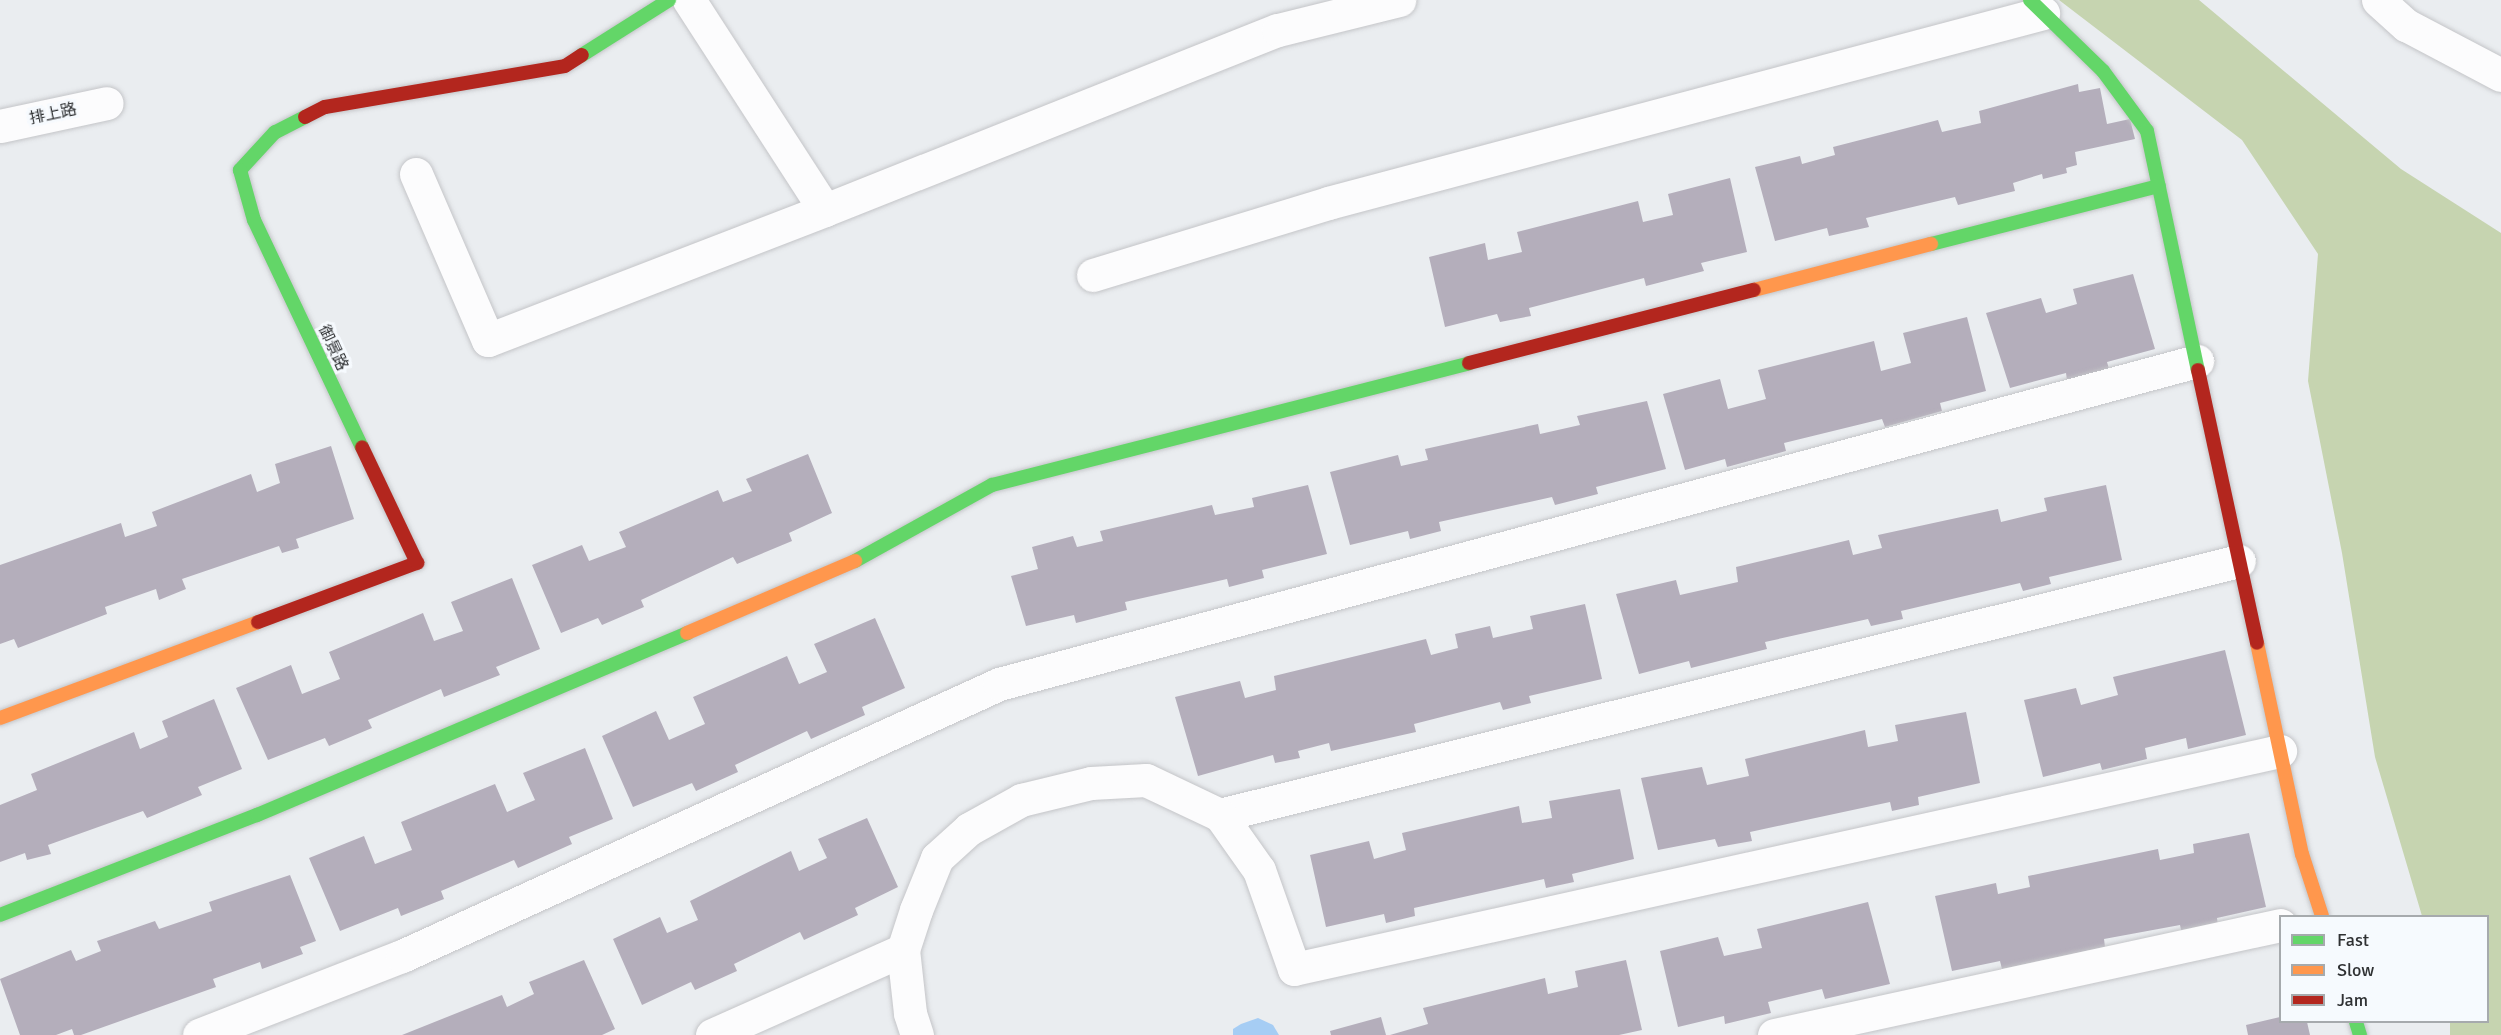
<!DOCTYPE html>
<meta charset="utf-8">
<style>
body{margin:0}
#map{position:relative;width:2501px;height:1035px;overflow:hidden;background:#eaedf0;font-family:Signika,"Noto Sans SC",sans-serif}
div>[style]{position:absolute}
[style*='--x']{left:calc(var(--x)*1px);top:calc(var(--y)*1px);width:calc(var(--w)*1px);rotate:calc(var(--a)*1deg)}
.forest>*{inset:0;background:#c6d4b0}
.water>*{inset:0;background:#a6cdf4}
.building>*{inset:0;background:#b4aebb}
.roads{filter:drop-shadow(0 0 2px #c4c5c8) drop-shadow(0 0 2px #c4c5c8)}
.street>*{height:33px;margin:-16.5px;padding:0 16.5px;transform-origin:16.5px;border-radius:16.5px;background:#fcfcfd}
.fast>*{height:14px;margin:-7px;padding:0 7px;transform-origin:7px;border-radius:7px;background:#63d668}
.slow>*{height:14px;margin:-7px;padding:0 7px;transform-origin:7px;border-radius:7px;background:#ff974d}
.jam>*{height:14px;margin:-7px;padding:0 7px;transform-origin:7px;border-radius:7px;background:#b3261e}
span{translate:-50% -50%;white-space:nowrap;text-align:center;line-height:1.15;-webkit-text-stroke:6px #f6fafe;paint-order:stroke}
.street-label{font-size:16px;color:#2f3133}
.legend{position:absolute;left:2279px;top:915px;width:210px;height:108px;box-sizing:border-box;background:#f6fafe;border:2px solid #a6aaad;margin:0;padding:8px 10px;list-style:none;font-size:18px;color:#2f3133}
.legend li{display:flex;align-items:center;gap:12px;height:30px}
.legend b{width:30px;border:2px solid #a6aaad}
</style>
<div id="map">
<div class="forest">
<i style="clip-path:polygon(2059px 0,2199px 0,2401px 169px,2501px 233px,2501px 1035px,2450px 1035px,2450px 1022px,2488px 1022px,2488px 916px,2422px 916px,2375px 757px,2342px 553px,2308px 381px,2318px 254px,2242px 140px)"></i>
</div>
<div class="water">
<i style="clip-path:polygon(1258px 1018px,1273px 1025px,1279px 1035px,1233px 1035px,1233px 1029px,1241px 1024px)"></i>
</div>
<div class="building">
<i style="clip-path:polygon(2078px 84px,2079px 92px,2100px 88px,2107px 124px,2130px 119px,2135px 139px,2075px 152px,2077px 165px,2066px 168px,2067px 173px,2043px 179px,2042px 174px,2013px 183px,2015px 191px,1958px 205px,1955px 197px,1866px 218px,1869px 227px,1829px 236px,1827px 228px,1775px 241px,1755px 167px,1800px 156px,1802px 164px,1835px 155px,1833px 147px,1938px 120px,1942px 132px,1981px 123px,1979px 111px)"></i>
<i style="clip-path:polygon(1730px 178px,1747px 252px,1701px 263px,1704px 271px,1646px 286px,1644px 278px,1529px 308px,1531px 316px,1500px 322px,1497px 314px,1445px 327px,1429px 257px,1485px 243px,1488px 260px,1522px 252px,1517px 232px,1638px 201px,1643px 222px,1673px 215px,1668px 194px)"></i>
<i style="clip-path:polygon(2133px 274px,2155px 349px,2107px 362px,2109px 369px,2067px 380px,2066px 373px,2010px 388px,1986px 313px,2041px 298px,2046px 313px,2077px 304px,2073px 289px)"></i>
<i style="clip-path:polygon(1967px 317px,1986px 391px,1940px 403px,1942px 411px,1885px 427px,1882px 419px,1784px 443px,1786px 451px,1727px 467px,1725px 459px,1685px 470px,1663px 394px,1720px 379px,1728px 409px,1766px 399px,1758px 370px,1874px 341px,1881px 371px,1911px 363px,1903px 333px)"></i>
<i style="clip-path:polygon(1647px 401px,1666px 469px,1596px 487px,1598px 494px,1555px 505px,1552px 497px,1439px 522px,1441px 531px,1410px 539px,1408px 531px,1350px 545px,1330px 472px,1398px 455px,1401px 466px,1428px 460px,1425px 449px,1538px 424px,1540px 434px,1580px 425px,1577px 416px)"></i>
<i style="clip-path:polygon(331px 446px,354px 519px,296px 539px,299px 548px,282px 553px,279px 546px,182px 579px,186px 589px,159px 600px,156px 589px,105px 607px,107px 614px,18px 648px,14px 639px,0 644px,0 565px,121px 523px,125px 537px,157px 526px,152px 512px,251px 474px,257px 492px,280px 483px,275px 464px)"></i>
<i style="clip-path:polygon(808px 454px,832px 513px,789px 533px,792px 541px,737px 564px,733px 557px,641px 600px,644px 607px,602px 625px,598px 618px,561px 633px,532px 565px,582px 545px,589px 561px,626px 547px,619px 532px,718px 490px,723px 502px,752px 491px,746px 479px)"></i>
<i style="clip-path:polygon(1308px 485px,1327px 554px,1262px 570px,1264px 578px,1229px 587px,1227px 579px,1125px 602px,1127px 610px,1076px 623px,1074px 615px,1026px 626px,1011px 576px,1038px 569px,1032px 547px,1073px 536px,1077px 547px,1103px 541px,1100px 531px,1212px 505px,1215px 515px,1254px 507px,1252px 498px)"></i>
<i style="clip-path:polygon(2106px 485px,2122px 560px,2049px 577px,2051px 584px,2023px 591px,2020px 583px,1901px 611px,1903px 619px,1871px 626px,1868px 619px,1765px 642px,1767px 649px,1691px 668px,1689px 661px,1639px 674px,1616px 594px,1676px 580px,1680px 595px,1738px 582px,1736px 567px,1849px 540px,1853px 555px,1882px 548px,1878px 535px,1998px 509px,2001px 522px,2047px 511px,2044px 498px)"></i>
<i style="clip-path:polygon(512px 578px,540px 649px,496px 667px,500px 675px,444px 697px,441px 689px,368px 720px,372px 728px,329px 746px,325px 738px,268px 760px,236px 688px,291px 665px,302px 694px,340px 679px,329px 652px,423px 613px,434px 641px,463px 631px,451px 602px)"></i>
<i style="clip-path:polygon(1585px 604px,1602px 679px,1529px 696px,1531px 703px,1503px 710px,1500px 702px,1414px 724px,1416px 732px,1331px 751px,1329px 743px,1298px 751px,1300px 758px,1275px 763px,1273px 755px,1198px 776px,1175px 697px,1240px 681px,1245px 698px,1276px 690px,1274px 676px,1426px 639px,1431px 655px,1458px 648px,1455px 634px,1490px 626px,1493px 638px,1533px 629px,1530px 616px)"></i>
<i style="clip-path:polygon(875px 618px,905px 688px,862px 707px,865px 715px,811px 739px,807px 731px,735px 765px,738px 772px,696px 791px,692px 783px,633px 807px,602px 736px,656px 711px,669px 740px,705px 724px,693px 697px,787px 656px,799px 684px,827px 672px,814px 644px)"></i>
<i style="clip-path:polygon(2225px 650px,2246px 735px,2188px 749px,2186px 738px,2145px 748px,2147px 759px,2102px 770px,2100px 763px,2043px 777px,2024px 700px,2076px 688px,2081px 705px,2118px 695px,2113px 677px)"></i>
<i style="clip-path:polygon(214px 699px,242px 769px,198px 787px,202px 795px,147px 818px,143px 811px,48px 845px,51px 854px,27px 860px,25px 853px,0 862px,0 805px,37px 790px,31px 774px,134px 732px,140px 749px,168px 737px,162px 721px)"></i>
<i style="clip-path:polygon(1966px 712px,1980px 783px,1918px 797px,1919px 805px,1892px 811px,1890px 802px,1750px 832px,1752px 841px,1718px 847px,1715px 839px,1658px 850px,1641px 778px,1702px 767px,1707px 785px,1749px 776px,1745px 759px,1865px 730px,1868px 747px,1898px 741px,1895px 725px)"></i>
<i style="clip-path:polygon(585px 748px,613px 819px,569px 837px,572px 844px,518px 868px,514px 860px,441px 891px,444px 899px,401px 916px,398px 908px,340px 931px,309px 858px,364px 836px,375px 864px,412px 850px,401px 822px,495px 784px,507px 812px,535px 800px,523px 773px)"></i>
<i style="clip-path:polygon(1620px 789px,1634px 859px,1572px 874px,1574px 882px,1546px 888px,1544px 879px,1414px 908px,1415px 916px,1386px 923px,1384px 914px,1326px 927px,1310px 855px,1369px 841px,1374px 859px,1406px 850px,1402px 833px,1519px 806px,1522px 823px,1552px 818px,1549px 801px)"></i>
<i style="clip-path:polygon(867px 818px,898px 887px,855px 908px,858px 915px,804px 940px,800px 932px,734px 964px,737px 971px,695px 990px,691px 982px,642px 1005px,613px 939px,660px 917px,667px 933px,698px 920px,690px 901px,791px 851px,799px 871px,827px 858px,818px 839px)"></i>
<i style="clip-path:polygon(2249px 833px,2266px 907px,2217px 918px,2218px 926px,2182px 934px,2180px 925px,2104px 939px,2105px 947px,2002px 969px,2000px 961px,1952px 971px,1935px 896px,1996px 883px,1998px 894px,2030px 887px,2028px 876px,2158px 849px,2160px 860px,2194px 853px,2193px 844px)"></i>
<i style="clip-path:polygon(290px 875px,316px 941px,300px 947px,303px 954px,262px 969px,260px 962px,213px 979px,216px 987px,81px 1035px,74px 1035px,72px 1029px,56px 1035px,20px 1035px,0 979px,71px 950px,76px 961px,101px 951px,97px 941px,155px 921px,159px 929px,212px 911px,209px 902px)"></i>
<i style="clip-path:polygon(1868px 902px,1890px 984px,1825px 999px,1822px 989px,1768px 1002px,1771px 1013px,1725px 1024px,1724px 1016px,1678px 1027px,1660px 951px,1718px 937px,1724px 956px,1762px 948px,1757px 929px)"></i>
<i style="clip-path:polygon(584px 960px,615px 1029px,602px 1035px,402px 1035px,502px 995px,507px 1007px,534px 994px,529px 982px)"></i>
<i style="clip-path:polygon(1626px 960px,1642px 1030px,1619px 1035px,1390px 1035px,1428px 1024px,1423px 1008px,1545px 978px,1548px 994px,1578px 987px,1575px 971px)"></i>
<i style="clip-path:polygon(1381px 1017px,1386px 1035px,1331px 1035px,1330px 1031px)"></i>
<i style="clip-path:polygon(2280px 1017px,2280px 1022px,2307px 1022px,2310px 1035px,2248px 1035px,2246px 1025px)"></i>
</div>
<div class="roads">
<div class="street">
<i style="--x:689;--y:0;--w:250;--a:57.1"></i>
<i style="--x:825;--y:210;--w:487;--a:-21.7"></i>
<i style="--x:1278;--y:30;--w:125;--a:-13.9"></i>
<i style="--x:2378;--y:0;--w:38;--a:42"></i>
<i style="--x:2406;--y:25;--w:107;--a:27.8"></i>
<i style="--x:0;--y:126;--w:109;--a:-12.1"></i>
<i style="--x:416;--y:174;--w:181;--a:66.6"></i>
<i style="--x:488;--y:340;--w:361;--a:-21.1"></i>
<i style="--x:1093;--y:275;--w:246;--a:-17"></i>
<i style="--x:1328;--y:203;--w:740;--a:-14.88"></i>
<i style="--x:1220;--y:815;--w:1050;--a:-14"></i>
<i style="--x:199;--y:1035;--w:218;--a:-21.3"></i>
<i style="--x:402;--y:956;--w:656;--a:-24.49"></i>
<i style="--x:999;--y:684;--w:1241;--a:-15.09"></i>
<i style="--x:712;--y:1035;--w:209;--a:-24"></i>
<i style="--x:917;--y:1035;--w:23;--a:-108"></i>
<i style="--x:910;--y:1013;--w:63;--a:-96.3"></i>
<i style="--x:903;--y:950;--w:42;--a:-72"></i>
<i style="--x:916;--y:910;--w:56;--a:-68"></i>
<i style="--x:937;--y:858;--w:43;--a:-42.2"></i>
<i style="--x:969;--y:829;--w:60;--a:-29.1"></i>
<i style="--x:1021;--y:800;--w:72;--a:-13.7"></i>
<i style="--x:1091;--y:783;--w:55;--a:-3.1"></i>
<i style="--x:1146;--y:780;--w:82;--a:25.3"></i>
<i style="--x:1220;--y:815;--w:67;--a:54.7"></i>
<i style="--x:1259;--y:870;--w:105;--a:70.5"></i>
<i style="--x:1294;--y:969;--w:1010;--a:-12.47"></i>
<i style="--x:1774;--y:1035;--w:518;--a:-12.26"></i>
</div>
<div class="fast">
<i style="--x:2030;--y:0;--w:102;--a:44.2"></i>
<i style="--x:2103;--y:71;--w:74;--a:53.7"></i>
<i style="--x:2147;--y:131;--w:244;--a:78"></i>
<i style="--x:582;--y:55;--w:103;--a:-32.3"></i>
<i style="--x:305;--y:117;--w:34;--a:153"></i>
<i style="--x:275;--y:132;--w:52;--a:132.6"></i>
<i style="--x:240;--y:170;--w:52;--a:74.4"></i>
<i style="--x:254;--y:220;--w:251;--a:64.6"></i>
<i style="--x:1931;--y:244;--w:235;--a:-14.3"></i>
<i style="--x:855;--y:561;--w:157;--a:-29"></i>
<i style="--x:992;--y:485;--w:492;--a:-14.3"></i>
<i style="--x:0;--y:915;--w:276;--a:-21.3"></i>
<i style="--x:257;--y:815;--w:467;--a:-22.9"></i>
<i style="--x:2356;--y:1022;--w:14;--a:73"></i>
</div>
<div class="slow">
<i style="--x:1754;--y:290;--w:183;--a:-14.6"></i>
<i style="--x:687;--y:633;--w:183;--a:-23.2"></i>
<i style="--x:2257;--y:643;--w:216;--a:78"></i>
<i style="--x:2302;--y:854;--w:65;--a:72.1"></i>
<i style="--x:0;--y:718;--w:275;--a:-20.4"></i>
</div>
<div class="jam">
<i style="--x:305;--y:117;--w:22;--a:-27"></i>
<i style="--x:325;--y:107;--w:243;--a:-9.7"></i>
<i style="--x:565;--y:66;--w:20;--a:-33"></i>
<i style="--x:1469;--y:363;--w:294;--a:-14.4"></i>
<i style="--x:2198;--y:370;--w:279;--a:77.8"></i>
<i style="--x:258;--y:622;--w:170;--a:-20.4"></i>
<i style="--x:417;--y:563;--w:128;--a:-115.4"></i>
</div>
</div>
<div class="street-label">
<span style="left:53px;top:114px;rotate:-12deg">排上路</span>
<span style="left:333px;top:348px;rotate:65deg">御景路</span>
</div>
<ul class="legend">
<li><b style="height:8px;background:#63d668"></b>Fast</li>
<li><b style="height:8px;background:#ff974d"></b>Slow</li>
<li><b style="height:8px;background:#b3261e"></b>Jam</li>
</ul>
</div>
